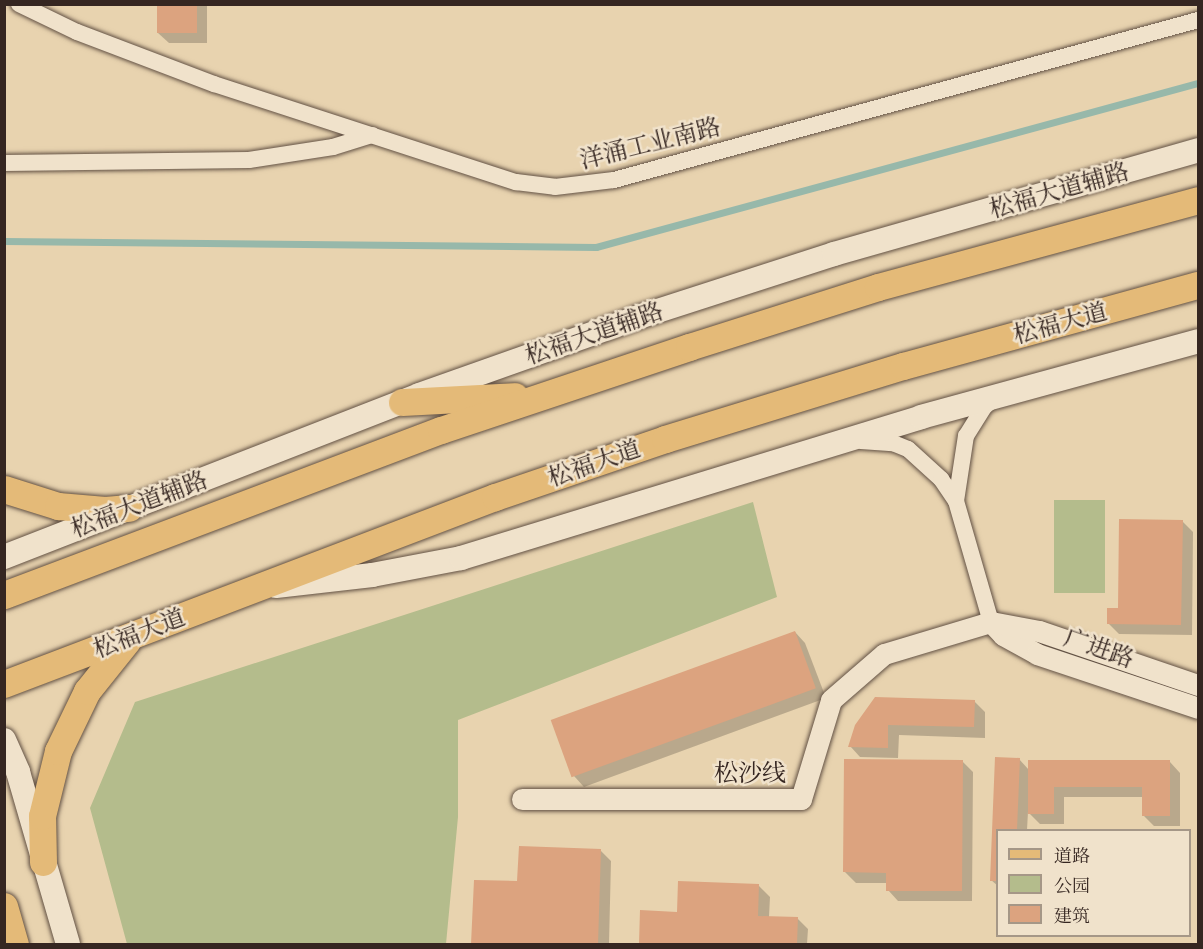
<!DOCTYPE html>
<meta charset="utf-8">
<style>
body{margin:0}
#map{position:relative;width:1203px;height:949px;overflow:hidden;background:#e8d3af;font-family:"EB Garamond","Noto Serif SC",serif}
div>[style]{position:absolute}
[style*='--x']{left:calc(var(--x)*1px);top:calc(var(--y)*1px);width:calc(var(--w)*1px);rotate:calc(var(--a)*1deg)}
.green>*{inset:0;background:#b4bc8c;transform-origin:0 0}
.shadow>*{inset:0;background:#0003}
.stream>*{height:7px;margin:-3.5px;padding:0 3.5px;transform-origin:3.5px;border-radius:3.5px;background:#97b8aa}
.building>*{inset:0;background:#dca37f;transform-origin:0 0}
.roads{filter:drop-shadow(0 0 2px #625144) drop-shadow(0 0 2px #625144)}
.minor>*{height:16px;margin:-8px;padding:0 8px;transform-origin:8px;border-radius:8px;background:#f0e2cb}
.tertiary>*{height:21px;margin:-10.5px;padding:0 10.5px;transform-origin:10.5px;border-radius:10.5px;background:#f0e2cb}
.secondary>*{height:24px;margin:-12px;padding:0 12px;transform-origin:12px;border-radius:12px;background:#f0e2cb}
.primary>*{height:27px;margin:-13.5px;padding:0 13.5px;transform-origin:13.5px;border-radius:13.5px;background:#e4ba78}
span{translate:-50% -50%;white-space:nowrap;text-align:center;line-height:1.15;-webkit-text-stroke:5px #f0e2cb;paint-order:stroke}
.street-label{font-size:24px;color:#352621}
.frame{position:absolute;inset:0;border:6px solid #352621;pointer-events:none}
.legend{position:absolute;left:996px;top:829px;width:195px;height:108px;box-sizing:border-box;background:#f0e2cb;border:2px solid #a59787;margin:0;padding:8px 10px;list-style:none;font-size:18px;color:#352621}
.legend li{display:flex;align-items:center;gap:12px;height:30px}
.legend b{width:30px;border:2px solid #a59787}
</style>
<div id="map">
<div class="green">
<i style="left:1054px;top:500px;width:51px;height:93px"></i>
<i style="clip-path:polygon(753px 502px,777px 597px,458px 720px,458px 817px,446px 944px,127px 944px,90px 808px,135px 702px)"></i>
</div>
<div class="shadow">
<i style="clip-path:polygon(158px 4px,207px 4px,207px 43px,169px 43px,158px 33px)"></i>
<i style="clip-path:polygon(1182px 521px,1193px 532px,1192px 635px,1119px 634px,1108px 623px)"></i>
<i style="clip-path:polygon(795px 632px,805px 643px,826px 698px,584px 787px,574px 776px)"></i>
<i style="clip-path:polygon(974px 701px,985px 712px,985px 738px,899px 735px,898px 758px,860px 757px,850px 746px,856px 726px)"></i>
<i style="clip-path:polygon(996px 758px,1019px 759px,1029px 770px,1170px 762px,1180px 773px,1180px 826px,1154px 826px,1144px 816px,1144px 797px,1064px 797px,1064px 824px,1040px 824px,1028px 812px,1027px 830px,998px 830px,998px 886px,991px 880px)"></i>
<i style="clip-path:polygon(962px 761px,973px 772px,972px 901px,898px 901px,888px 890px,888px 883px,856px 883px,845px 872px)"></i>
<i style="clip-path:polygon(601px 851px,611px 861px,609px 944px,473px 944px,475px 882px,519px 883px)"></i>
<i style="clip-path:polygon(759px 886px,770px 897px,769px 917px,797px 918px,808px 929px,807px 944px,640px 944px,642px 912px,679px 913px)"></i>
</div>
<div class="stream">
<i style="--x:4;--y:241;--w:592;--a:0.58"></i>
<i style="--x:596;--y:247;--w:624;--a:-15.24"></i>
</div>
<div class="building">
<i style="left:157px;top:5px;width:40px;height:28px"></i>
<i style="clip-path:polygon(1119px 519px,1183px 520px,1181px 625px,1107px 624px,1107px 608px,1118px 608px)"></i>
<i style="left:795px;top:631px;width:61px;height:260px;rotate:70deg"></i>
<i style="clip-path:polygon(875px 697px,975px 700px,974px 727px,888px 725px,888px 748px,848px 747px,855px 725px)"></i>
<i style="clip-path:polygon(995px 757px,1020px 758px,1017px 830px,998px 830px,998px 881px,990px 881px)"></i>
<i style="clip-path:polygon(844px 759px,963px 760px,962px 891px,886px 891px,886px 873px,843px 872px)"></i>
<i style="clip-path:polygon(1028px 760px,1170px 760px,1170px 816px,1142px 816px,1142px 787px,1054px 787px,1054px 814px,1028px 814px)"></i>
<i style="clip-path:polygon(519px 846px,601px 849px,598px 944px,471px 944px,474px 880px,517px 881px)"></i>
<i style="clip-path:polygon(678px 881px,759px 884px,758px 916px,798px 917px,797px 944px,639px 944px,640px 910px,677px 912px)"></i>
</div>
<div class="roads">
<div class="minor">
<i style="--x:19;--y:4;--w:64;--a:25.8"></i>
<i style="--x:77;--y:32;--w:147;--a:20.8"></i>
<i style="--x:214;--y:84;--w:318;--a:18"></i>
<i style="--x:516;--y:182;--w:39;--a:7"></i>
<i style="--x:555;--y:187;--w:59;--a:-6.8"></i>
<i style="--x:614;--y:180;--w:606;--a:-15.32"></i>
<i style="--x:4;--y:163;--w:245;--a:-0.7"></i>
<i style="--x:249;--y:160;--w:85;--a:-8.8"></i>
<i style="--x:333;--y:147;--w:41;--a:-17.1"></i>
<i style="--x:861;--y:441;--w:32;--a:4"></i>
<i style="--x:893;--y:443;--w:16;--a:22"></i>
<i style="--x:908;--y:449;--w:45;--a:42.3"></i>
<i style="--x:941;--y:479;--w:27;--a:56"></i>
<i style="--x:956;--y:501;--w:126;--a:73.9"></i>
<i style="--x:956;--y:501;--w:66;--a:-81.3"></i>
<i style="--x:966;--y:436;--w:34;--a:-58"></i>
<i style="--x:984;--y:407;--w:13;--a:-39"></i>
</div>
<div class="tertiary">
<i style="--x:991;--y:622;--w:18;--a:47"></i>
<i style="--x:1003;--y:635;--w:39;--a:29"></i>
<i style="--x:1037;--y:654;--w:170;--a:18.5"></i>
<i style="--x:522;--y:799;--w:279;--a:0"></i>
<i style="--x:801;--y:799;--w:103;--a:-73.1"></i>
<i style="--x:831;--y:700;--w:70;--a:-41"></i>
<i style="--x:884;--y:654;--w:112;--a:-16.7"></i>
<i style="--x:991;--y:622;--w:49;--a:10.6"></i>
<i style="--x:1039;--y:631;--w:168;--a:18.8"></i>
</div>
<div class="secondary">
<i style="--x:4;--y:557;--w:445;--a:-21.3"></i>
<i style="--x:419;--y:395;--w:230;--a:-19.5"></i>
<i style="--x:636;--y:318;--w:208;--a:-17.9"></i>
<i style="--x:834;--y:254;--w:379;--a:-15.9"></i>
<i style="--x:276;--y:586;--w:97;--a:-6.5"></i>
<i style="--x:372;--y:575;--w:91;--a:-10.8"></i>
<i style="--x:461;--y:558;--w:481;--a:-17"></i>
<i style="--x:921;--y:417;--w:287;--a:-15.3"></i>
<i style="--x:4;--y:740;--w:35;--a:66"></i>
<i style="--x:18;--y:772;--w:179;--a:73.8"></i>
</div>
<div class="primary">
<i style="--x:402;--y:402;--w:113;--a:-3"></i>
<i style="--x:4;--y:489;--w:57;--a:17.5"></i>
<i style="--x:58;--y:506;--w:47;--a:4.9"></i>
<i style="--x:105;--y:510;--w:24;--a:-5"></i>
<i style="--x:4;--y:595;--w:467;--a:-20.7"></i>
<i style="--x:441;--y:430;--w:262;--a:-18.5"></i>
<i style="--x:689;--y:347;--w:198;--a:-17.6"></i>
<i style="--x:878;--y:287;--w:332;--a:-15.2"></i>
<i style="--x:4;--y:684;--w:525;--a:-20.85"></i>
<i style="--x:495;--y:497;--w:180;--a:-18.8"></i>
<i style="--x:665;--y:439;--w:249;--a:-17.1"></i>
<i style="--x:903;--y:366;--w:306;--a:-15.4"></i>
<i style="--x:43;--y:862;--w:46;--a:-91.2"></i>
<i style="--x:42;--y:816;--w:67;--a:-76.2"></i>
<i style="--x:58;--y:751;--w:67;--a:-64.2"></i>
<i style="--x:87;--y:691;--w:64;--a:-51.3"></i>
<i style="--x:4;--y:906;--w:40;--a:74"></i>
</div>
</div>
<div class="street-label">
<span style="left:650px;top:143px;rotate:-14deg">洋涌工业南路</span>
<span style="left:1059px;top:190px;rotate:-16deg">松福大道辅路</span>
<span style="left:1060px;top:323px;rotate:-15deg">松福大道</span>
<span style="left:594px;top:333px;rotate:-19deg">松福大道辅路</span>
<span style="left:594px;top:463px;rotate:-19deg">松福大道</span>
<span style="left:139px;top:504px;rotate:-21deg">松福大道辅路</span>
<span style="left:139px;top:633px;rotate:-21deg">松福大道</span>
<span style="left:1099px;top:648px;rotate:19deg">广进路</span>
<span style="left:750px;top:773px">松沙线</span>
</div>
<div class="frame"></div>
<ul class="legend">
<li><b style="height:8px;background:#e4ba78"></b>道路</li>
<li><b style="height:16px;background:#b4bc8c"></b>公园</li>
<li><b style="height:16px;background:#dca37f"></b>建筑</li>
</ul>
</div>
